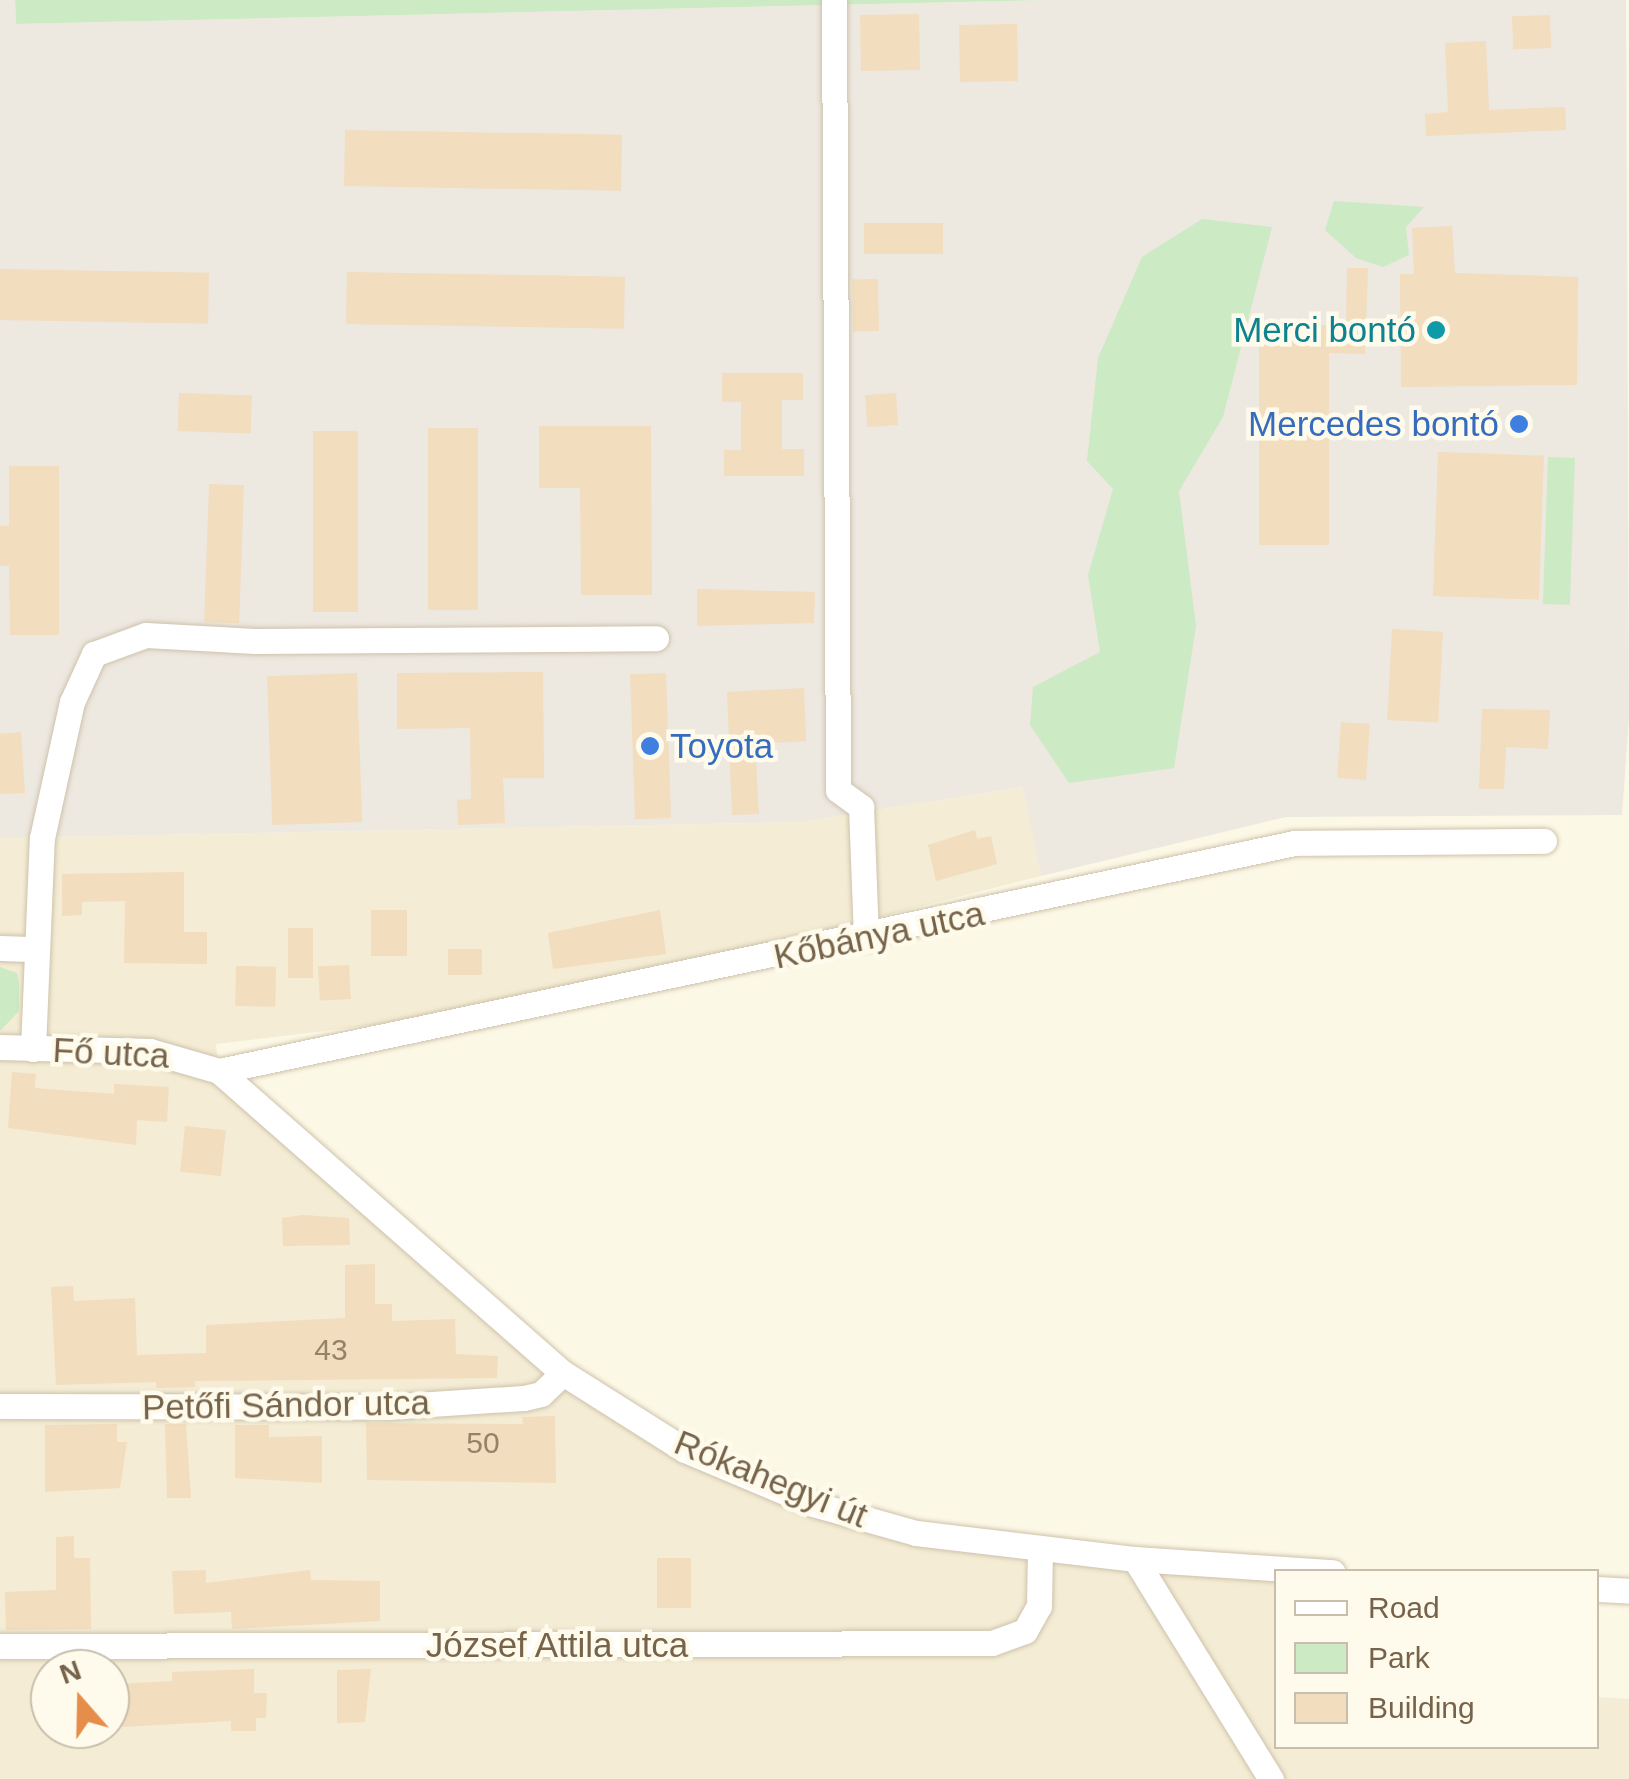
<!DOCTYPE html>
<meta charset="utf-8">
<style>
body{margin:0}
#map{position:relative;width:1629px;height:1779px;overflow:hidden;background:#fcf8e6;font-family:Arial,sans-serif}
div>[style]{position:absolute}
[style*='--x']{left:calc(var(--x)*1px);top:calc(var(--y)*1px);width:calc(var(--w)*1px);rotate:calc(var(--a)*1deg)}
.residential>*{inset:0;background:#f4ecd4}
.industrial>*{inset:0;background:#ede8e0}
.green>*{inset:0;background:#cceac4;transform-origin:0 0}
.building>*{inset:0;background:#f2ddbe;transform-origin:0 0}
.roads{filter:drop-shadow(0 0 2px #cec2ac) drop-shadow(0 0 2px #cec2ac)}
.minor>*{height:25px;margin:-12.5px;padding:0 12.5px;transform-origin:12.5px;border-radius:12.5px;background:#fff}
.dots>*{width:28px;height:28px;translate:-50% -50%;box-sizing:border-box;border:5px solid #fffbec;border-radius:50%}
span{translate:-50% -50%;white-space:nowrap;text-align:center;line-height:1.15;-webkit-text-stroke:9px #fffbec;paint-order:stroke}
.number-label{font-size:30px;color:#958267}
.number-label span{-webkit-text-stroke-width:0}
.culture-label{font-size:35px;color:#0d838f}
.right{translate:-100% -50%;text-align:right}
.shop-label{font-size:35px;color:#366cbe}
.left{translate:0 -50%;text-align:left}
.street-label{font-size:35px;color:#76634a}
.legend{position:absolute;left:1274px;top:1569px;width:325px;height:180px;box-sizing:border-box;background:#fffbec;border:2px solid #c8beab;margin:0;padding:12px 18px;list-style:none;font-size:30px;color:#76634a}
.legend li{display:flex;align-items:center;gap:20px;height:50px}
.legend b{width:50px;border:2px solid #c8beab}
.north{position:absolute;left:30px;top:1649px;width:100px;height:100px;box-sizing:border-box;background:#fffbec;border:2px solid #c8beab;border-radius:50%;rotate:340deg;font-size:28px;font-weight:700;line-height:40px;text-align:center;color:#76634a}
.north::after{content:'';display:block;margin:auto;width:35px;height:45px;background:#e68d4b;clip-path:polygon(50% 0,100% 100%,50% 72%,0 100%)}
</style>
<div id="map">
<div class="residential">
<i style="clip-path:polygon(evenodd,1024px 787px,1041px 876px,757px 948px,383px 1024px,216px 1044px,219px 1070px,563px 1373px,685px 1450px,916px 1533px,1276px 1572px,1276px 1746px,1596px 1746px,1597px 1697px,1629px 1699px,1629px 1779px,0 1779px,0 838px,800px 822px,1024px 787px,50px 1669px,110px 1669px,110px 1729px,50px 1729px,50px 1669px)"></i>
</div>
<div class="industrial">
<i style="clip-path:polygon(0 0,15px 0,16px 24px,1045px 0,1626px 0,1629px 717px,1622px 815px,1286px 817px,1041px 876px,1023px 787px,801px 822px,0 838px)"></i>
</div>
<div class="green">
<i style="clip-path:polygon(15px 0,1045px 0,16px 24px)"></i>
<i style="clip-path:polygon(1334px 201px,1424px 207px,1406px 227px,1409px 255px,1383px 267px,1356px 258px,1325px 230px)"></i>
<i style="clip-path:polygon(1202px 219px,1272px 227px,1223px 417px,1179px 491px,1196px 626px,1174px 768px,1069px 783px,1030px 725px,1033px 687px,1100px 652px,1088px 575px,1113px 489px,1087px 461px,1098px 358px,1142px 257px)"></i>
<i style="left:1548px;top:457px;width:27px;height:147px;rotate:2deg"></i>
<i style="clip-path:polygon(0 967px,17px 973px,19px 983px,19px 1011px,0 1031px)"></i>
</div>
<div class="building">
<i style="left:919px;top:14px;width:56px;height:59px;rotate:89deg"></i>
<i style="left:1550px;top:15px;width:33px;height:38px;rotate:88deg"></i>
<i style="left:1017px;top:24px;width:57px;height:58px;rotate:89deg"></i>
<i style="clip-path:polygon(1486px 41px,1489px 110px,1565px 107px,1566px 130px,1426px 136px,1425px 114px,1448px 112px,1445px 43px)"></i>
<i style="left:345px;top:130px;width:277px;height:56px;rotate:1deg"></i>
<i style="left:943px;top:223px;width:31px;height:79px;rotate:90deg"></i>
<i style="clip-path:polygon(1452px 226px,1455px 273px,1578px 277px,1577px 385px,1401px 387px,1400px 274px,1414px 274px,1412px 228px)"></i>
<i style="clip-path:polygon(1347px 268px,1368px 268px,1365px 354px,1329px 353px,1329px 545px,1259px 545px,1259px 325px,1346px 325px)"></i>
<i style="left:0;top:269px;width:209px;height:51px;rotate:1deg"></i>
<i style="left:347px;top:272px;width:278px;height:52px;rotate:1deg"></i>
<i style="left:878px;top:279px;width:52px;height:26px;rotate:89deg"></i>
<i style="clip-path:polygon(722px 373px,803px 373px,803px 400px,782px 400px,782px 449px,804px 449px,804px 476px,724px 476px,724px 450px,741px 450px,741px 402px,722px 402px)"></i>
<i style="left:179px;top:393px;width:73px;height:38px;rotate:2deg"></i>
<i style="left:896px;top:393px;width:32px;height:31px;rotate:86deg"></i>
<i style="clip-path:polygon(539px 426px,651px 426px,652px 595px,581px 595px,580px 488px,539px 488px)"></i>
<i style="left:428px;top:428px;width:50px;height:182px"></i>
<i style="left:313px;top:431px;width:45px;height:181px"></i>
<i style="left:1438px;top:452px;width:106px;height:144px;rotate:2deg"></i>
<i style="clip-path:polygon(9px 466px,59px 466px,59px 635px,10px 635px,9px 566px,0 566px,0 526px,9px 526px)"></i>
<i style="left:209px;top:484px;width:35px;height:138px;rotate:2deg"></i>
<i style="clip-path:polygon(697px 589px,815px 592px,814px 623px,697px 626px)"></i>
<i style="left:1392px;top:629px;width:51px;height:91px;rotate:3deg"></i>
<i style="clip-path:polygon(543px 672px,544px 778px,503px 778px,505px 823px,458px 825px,457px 800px,471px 799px,470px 728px,397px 729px,397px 673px)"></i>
<i style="left:357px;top:673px;width:149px;height:90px;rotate:88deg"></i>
<i style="left:666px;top:673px;width:145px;height:36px;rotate:88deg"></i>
<i style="clip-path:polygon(804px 688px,806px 741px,755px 744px,759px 814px,732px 815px,727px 692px)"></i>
<i style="clip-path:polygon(1482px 709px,1550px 710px,1548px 749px,1506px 747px,1504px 789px,1479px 789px)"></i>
<i style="left:1341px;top:722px;width:29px;height:56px;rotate:4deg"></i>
<i style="clip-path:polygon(21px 732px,25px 793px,0 794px,0 734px)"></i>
<i style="clip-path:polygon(975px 830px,977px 839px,991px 836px,997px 864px,936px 881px,928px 845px)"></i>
<i style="clip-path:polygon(184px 872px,184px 932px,207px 932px,207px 964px,124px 963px,125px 901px,82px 902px,82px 915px,62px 916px,62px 874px)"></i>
<i style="left:371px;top:910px;width:36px;height:46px"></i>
<i style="clip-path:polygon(660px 910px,666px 954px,553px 969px,548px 933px)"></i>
<i style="left:288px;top:928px;width:25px;height:50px"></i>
<i style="left:448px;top:949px;width:34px;height:26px"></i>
<i style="left:349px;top:965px;width:34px;height:31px;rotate:87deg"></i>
<i style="left:236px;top:966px;width:40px;height:40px;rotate:1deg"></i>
<i style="clip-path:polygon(12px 1072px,36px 1074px,35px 1088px,114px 1094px,114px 1084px,169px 1087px,167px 1122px,137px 1120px,136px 1145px,8px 1128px)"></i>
<i style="left:185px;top:1126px;width:41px;height:46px;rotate:6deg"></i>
<i style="clip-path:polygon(303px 1215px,349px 1218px,350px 1245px,283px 1246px,282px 1218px)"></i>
<i style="clip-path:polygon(375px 1264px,375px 1304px,392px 1304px,392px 1321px,455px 1319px,456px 1354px,498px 1356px,497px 1378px,195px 1381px,195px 1387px,156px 1388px,156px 1382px,56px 1385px,51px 1287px,73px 1286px,74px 1301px,135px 1298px,137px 1355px,206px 1353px,206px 1325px,345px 1318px,345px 1265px)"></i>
<i style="clip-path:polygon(555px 1416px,556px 1483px,367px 1480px,366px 1423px,523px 1424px,522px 1417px)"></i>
<i style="clip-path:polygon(117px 1424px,117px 1442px,127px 1442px,120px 1488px,45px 1492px,45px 1425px)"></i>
<i style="clip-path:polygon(165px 1424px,186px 1424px,191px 1498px,167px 1498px)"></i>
<i style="clip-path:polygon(235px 1425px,269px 1425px,269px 1437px,322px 1436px,322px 1483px,235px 1478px)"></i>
<i style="clip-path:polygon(74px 1536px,74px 1558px,90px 1558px,91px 1629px,6px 1630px,5px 1592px,56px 1590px,56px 1537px)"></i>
<i style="left:657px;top:1558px;width:34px;height:50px"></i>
<i style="clip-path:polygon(206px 1570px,206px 1583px,310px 1570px,311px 1580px,380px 1581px,380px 1621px,232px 1629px,231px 1612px,174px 1614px,172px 1571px)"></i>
<i style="clip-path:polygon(254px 1669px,254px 1693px,267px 1693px,266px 1718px,256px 1718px,256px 1731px,231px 1731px,231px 1721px,121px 1727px,118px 1684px,172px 1681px,172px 1672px)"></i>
<i style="clip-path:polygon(371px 1669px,365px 1722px,337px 1723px,337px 1670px)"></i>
</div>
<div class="roads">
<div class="minor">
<i style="--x:834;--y:0;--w:790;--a:89.71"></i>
<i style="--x:838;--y:790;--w:29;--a:36"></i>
<i style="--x:861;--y:807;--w:131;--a:87.8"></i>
<i style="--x:0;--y:948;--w:37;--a:2"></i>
<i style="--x:0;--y:1047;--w:150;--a:1.5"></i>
<i style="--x:150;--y:1051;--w:72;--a:16.2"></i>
<i style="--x:219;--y:1071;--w:458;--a:41.3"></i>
<i style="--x:563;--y:1373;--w:144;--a:32.3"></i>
<i style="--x:685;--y:1450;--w:139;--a:22.9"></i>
<i style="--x:813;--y:1504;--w:107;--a:15.7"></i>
<i style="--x:916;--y:1533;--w:221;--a:6.8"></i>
<i style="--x:1135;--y:1559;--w:198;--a:3.8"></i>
<i style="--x:33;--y:1049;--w:211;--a:-87.6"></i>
<i style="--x:42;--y:838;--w:139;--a:-77.6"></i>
<i style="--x:72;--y:702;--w:53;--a:-65.4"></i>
<i style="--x:94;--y:654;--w:55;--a:-20.1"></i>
<i style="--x:146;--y:635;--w:109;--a:3.2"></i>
<i style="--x:255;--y:641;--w:401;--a:-0.4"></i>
<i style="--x:219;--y:1071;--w:1099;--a:-11.97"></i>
<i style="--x:1294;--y:843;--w:250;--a:-0.5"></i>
<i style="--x:0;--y:1406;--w:387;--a:0.1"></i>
<i style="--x:387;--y:1407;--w:137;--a:-3.8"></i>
<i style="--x:524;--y:1398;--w:17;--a:-13"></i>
<i style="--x:541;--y:1394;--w:30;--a:-44"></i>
<i style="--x:1135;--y:1559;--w:259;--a:58.3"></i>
<i style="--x:1596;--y:1589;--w:33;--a:3"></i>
<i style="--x:0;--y:1646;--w:992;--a:-0.17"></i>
<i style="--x:992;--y:1643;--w:35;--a:-20"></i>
<i style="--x:1025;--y:1631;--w:29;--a:-61"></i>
<i style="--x:1039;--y:1606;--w:57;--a:-89"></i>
</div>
</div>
<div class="dots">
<i style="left:1436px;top:330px;background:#0f9aa8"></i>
<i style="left:1519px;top:424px;background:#3f7fe0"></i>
<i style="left:650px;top:746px;background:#3f7fe0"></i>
</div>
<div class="number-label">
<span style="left:331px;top:1350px">43</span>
<span style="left:483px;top:1443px">50</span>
</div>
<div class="culture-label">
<span class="right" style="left:1416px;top:330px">Merci bontó</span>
</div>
<div class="shop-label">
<span class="right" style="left:1499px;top:424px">Mercedes bontó</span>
<span class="left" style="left:670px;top:746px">Toyota</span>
</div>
<div class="street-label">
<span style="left:879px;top:935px;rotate:-12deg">Kőbánya utca</span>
<span style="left:111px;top:1053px;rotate:3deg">Fő utca</span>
<span style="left:286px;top:1405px;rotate:-1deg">Petőfi Sándor utca</span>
<span style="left:771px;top:1479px;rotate:22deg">Rókahegyi út</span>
<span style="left:557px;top:1645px">József Attila utca</span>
</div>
<ul class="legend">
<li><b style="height:12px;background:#fff"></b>Road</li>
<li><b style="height:28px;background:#cceac4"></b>Park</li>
<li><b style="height:28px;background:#f2ddbe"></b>Building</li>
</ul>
<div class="north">N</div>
</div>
